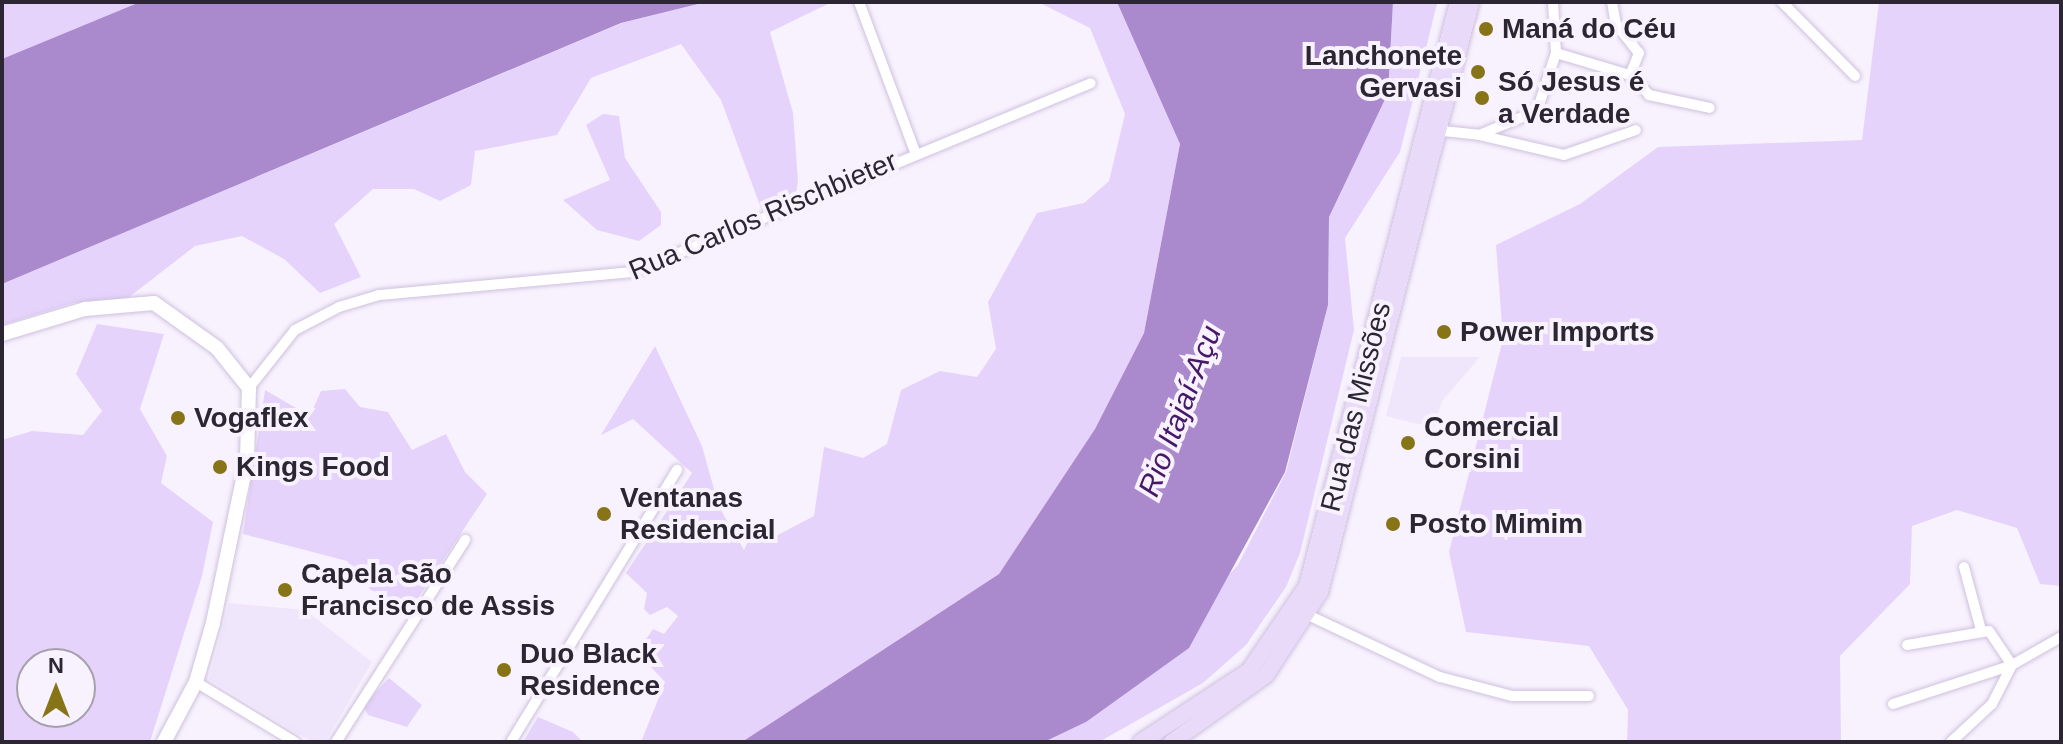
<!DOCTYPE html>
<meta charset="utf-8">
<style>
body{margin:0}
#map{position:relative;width:2063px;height:744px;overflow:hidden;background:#f8f2fe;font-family:Arial,sans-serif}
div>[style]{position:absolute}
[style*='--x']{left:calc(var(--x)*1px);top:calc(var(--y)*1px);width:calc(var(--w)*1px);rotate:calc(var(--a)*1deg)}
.built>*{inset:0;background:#f0e6fc}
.green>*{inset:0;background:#e6d3fc}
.water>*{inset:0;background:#aa89cc}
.roads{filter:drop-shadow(0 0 2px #cec1de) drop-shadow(0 0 2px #cec1de)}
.street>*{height:10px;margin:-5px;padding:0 5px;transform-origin:5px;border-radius:5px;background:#fff}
.secondary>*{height:14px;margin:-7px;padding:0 7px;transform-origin:7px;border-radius:7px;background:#fff}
.primary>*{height:16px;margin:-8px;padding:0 8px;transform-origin:8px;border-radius:8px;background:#e8daf8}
.dots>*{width:22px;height:22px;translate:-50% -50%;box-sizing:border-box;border:4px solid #f8f2fe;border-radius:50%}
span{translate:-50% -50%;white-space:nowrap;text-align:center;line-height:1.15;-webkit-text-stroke:8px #f8f2fe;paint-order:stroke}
.poi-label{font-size:28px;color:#2b2631;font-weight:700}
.left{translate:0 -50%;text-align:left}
.right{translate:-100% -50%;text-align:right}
.street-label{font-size:28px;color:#2b2631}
.water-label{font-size:30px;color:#461968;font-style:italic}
.frame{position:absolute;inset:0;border:4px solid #2b2631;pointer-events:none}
.north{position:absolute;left:16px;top:648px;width:80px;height:80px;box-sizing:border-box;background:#f8f2fe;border:2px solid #a6a0ac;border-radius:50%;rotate:0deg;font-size:22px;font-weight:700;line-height:32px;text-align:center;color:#2b2631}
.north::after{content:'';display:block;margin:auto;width:28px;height:36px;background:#877416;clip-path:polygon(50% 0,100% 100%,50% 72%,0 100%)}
</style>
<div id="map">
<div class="built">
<i style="clip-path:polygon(1401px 357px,1480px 357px,1442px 401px,1434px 428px,1386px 416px)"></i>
<i style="clip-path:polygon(229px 603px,305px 610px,372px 662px,325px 742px,312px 742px,209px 679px)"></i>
</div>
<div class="green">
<i style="clip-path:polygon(2px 2px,140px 2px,2px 59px)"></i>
<i style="clip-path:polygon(706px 2px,832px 2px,770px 32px,793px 113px,798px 181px,796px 194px,762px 211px,721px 100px,681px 44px,591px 78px,557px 135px,475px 151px,471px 185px,440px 201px,414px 189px,373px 189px,334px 224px,361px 277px,320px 293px,284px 259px,242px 236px,195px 246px,128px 298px,73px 303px,2px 325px,2px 284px,622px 23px)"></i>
<i style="clip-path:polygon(1038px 2px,1123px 4px,1180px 144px,1144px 333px,1095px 429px,999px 574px,742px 742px,641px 742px,665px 682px,637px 652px,653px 629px,664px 634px,678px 616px,667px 607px,650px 615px,644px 609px,647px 593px,626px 573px,692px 473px,633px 419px,601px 435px,655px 346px,702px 446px,719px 507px,744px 550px,753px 531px,770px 539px,814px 516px,824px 447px,863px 458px,887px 444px,901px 390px,940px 371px,977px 377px,996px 349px,988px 302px,1037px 213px,1084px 203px,1109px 181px,1125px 114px,1090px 28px)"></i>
<i style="clip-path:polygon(1393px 2px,1437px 4px,1400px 152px,1345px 238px,1354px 330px,1300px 553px,1286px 587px,1246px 645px,1203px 683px,1099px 742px,1044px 742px,1086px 722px,1238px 565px,1286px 472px,1328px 305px,1329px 217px,1388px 93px)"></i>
<i style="clip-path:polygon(1879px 2px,2061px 2px,2061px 586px,2040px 584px,2017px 528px,1957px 510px,1912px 526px,1910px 584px,1840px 656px,1841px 742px,1627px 742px,1628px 710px,1589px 646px,1466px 632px,1449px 552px,1503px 339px,1496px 245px,1580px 204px,1658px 147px,1862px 140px)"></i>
<i style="clip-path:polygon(603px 114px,619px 116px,625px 158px,661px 212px,661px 225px,639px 241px,597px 230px,563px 200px,610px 180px,586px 125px)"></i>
<i style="clip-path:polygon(evenodd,97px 324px,164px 334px,140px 409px,167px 456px,161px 483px,213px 522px,202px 576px,150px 742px,2px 742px,2px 440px,32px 431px,83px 435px,102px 411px,76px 374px,97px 324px,32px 664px,80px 664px,80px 712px,32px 712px,32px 664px)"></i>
<i style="clip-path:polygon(345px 389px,360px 407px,388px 412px,412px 450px,446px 434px,465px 472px,487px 494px,418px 598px,401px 603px,371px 590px,347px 561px,243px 534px,265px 390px,310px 416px,321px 391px)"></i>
<i style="clip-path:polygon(389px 678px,422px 705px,407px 727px,368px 715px,363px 706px)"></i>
<i style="clip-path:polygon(538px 717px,573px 732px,583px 742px,523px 742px)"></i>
</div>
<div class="water">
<i style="clip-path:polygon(140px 2px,706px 2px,621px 23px,2px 284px,2px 59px)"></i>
<i style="clip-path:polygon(1117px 2px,1393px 2px,1388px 93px,1329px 217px,1328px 305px,1285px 472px,1189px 648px,1086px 722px,1044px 742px,742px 742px,999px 574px,1095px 429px,1144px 333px,1180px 144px)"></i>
</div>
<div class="roads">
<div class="street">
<i style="--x:859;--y:2;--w:160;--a:69.5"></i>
<i style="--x:1612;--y:2;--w:22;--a:80"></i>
<i style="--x:1616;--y:24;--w:37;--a:52"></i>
<i style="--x:1639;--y:53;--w:24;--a:112"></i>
<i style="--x:1782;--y:2;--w:104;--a:45.4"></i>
<i style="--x:1556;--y:53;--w:77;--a:16.6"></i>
<i style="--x:1630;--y:75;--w:28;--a:46"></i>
<i style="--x:1649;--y:95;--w:62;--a:12"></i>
<i style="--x:1443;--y:131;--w:36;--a:6"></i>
<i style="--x:1479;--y:135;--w:63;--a:-22.5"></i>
<i style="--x:1537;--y:111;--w:61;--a:-71.9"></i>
<i style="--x:1556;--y:53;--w:51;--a:-93.4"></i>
<i style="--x:1479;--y:135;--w:87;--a:13.2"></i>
<i style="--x:1564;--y:155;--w:76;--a:-19.1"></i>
<i style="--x:249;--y:388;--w:74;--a:-51.6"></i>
<i style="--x:295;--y:330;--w:50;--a:-27.6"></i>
<i style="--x:339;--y:307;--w:42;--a:-16.7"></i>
<i style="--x:379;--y:295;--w:255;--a:-5.2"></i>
<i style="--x:633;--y:272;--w:495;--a:-22.4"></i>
<i style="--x:1964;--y:567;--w:65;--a:74.9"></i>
<i style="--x:1308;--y:615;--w:146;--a:25.2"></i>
<i style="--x:1440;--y:677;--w:74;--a:14.8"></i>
<i style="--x:1512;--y:696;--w:77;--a:0"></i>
<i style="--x:1907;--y:645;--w:83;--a:-9.7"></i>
<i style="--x:1989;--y:631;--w:41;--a:55.9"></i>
<i style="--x:196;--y:682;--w:116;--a:31.2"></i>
<i style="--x:1893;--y:704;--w:125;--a:-18.1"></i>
<i style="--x:336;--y:742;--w:240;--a:-57.4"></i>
<i style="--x:511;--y:742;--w:319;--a:-58.6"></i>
<i style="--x:1951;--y:742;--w:56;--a:-42.8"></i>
<i style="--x:1992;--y:704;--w:44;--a:-62.9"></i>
<i style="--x:2012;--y:665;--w:56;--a:-29.7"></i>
</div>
<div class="secondary">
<i style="--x:2;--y:334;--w:87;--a:-16.8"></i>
<i style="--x:85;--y:309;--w:69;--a:-5"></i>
<i style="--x:154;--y:303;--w:77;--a:35.5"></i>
<i style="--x:217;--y:348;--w:51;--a:51.3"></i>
<i style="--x:249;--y:388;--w:72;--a:91.6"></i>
<i style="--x:247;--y:460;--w:167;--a:101.8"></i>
<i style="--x:213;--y:623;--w:61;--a:106.1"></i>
<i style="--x:196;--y:682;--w:68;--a:118.1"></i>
</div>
<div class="primary">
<i style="--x:1141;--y:742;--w:129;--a:-33.3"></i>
<i style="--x:1249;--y:671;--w:103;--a:-55.7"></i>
<i style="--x:1307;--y:586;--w:603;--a:-75.5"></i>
<i style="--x:1172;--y:742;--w:115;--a:-35.5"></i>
<i style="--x:1266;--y:675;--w:99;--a:-57"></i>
<i style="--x:1320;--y:592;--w:609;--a:-75.64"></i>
</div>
</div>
<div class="dots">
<i style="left:1486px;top:29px;background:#877416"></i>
<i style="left:1478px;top:72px;background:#877416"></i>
<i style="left:1482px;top:98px;background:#877416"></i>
<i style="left:1444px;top:332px;background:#877416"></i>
<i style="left:178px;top:418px;background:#877416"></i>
<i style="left:1408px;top:443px;background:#877416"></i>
<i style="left:220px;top:467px;background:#877416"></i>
<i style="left:604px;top:514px;background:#877416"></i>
<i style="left:1393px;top:524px;background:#877416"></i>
<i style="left:285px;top:590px;background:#877416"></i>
<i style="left:504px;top:670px;background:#877416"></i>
</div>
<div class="poi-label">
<span class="left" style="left:1502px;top:29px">Maná do Céu</span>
<span class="right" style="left:1462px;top:72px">Lanchonete<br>Gervasi</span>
<span class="left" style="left:1498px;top:98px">Só Jesus é<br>a Verdade</span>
<span class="left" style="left:1460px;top:332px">Power Imports</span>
<span class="left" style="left:194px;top:418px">Vogaflex</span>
<span class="left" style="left:1424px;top:443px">Comercial<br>Corsini</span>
<span class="left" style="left:236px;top:467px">Kings Food</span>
<span class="left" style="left:620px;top:514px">Ventanas<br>Residencial</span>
<span class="left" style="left:1409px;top:524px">Posto Mimim</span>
<span class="left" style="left:301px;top:590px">Capela São<br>Francisco de Assis</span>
<span class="left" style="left:520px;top:670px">Duo Black<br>Residence</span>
</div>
<div class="street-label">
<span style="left:763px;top:216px;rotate:-23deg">Rua Carlos Rischbieter</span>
<span style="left:1356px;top:407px;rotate:-76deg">Rua das Missões</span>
</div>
<div class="water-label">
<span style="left:1180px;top:411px;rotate:-69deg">Rio Itajaí-Açu</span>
</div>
<div class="frame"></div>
<div class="north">N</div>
</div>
